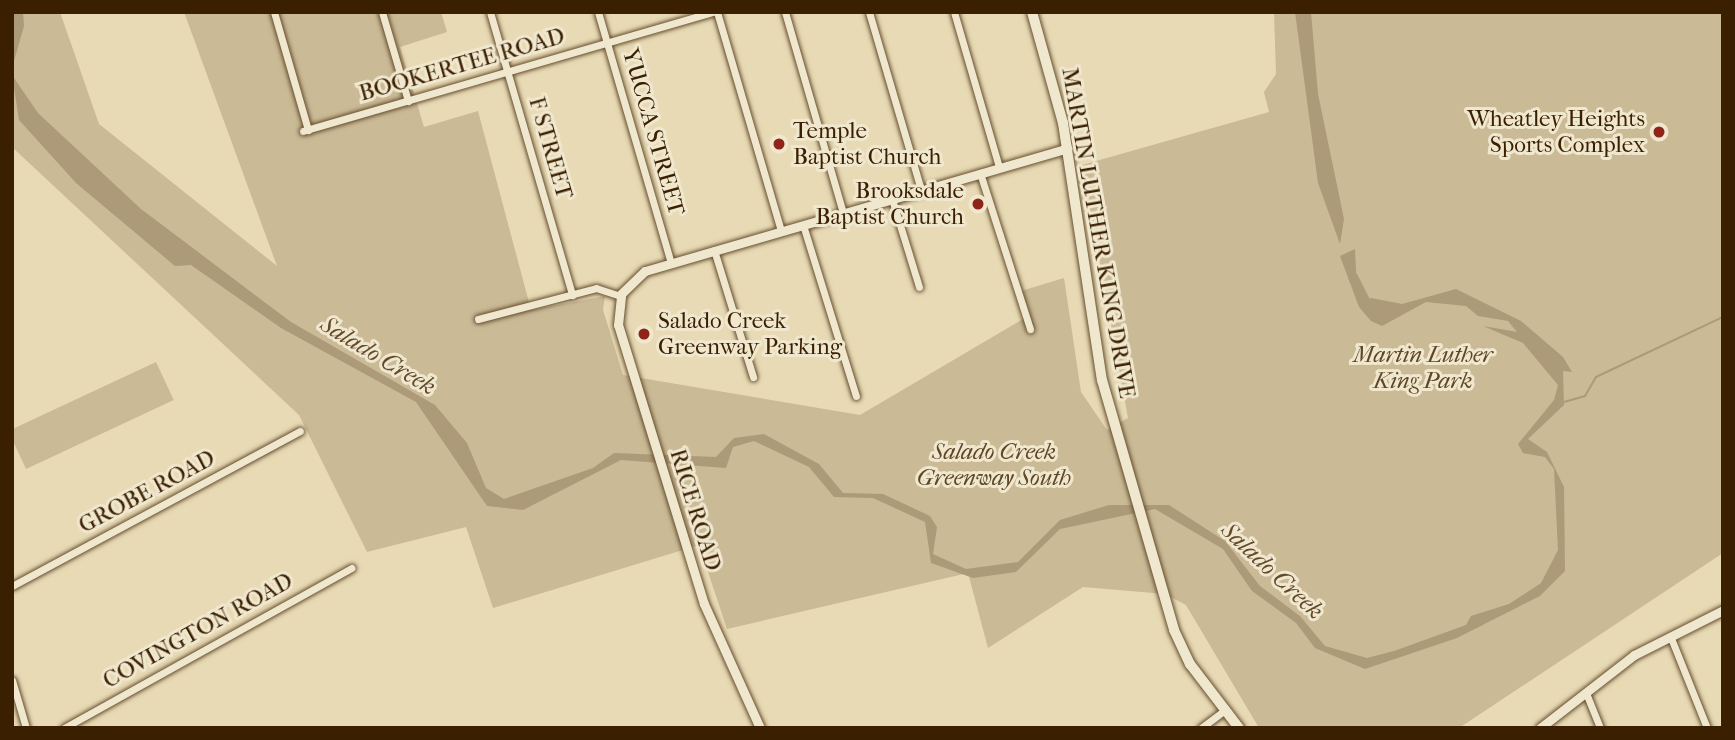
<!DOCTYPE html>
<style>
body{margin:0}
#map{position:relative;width:1735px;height:740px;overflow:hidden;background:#e8dab5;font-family:"IM FELL French Canon",serif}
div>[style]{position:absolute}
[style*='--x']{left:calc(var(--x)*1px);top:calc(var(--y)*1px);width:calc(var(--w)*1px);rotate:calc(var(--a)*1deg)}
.green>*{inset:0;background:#caba96;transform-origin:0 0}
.water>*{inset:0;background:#ad9a78}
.stream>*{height:2px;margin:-1px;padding:0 1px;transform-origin:1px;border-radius:1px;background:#ad9a78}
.river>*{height:10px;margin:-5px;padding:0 5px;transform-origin:5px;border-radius:5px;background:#ad9a78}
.roads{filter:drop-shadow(0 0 2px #664e2e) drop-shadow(0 0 2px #664e2e)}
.minor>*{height:7px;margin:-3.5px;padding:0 3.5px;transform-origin:3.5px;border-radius:3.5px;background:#f0e7cf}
.tertiary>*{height:9px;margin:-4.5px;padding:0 4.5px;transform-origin:4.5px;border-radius:4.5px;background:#f0e7cf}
.secondary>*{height:10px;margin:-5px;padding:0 5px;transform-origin:5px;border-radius:5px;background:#f0e7cf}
.dots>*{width:19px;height:19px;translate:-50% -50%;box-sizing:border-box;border:4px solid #f0e7cf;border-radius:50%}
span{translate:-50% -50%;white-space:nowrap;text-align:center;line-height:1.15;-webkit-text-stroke:6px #f0e7cf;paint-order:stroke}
.street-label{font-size:23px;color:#3a1f01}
.poi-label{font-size:23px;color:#3a1f01}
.right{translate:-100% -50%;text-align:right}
.left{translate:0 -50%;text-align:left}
.park-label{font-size:23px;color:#5e4626;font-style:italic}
.water-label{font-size:24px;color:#624a2b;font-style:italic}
.frame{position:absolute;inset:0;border:14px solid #3a1f01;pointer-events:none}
</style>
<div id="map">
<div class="green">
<i style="clip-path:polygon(12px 12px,60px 12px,99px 124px,277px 266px,184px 12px,441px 12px,447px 32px,400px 47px,424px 127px,478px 111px,531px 310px,605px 296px,603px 310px,623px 375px,860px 415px,1030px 315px,1021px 291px,1064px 278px,1081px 392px,1107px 430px,1128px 418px,1082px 165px,1269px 112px,1264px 92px,1276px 74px,1274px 12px,1723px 12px,1723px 553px,1459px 728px,1259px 728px,1186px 605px,1165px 594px,1083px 587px,988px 648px,968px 573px,727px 629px,699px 545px,493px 608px,466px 527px,367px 552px,299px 415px,12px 147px)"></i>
<i style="left:156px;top:362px;width:42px;height:163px;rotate:65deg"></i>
</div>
<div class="water">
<i style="clip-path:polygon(12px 12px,23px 12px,24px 26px,12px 68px)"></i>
<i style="clip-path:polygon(1295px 12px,1311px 12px,1318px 94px,1344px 219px,1340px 244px,1318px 183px)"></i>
<i style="clip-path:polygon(12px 75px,38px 113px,141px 209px,291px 322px,435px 405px,467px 443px,486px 488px,504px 499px,593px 468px,614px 453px,716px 457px,734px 438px,764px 434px,819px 464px,843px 493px,883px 494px,930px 516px,937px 527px,933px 554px,966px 569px,1018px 562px,1060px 520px,1109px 505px,1169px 505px,1225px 541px,1260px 586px,1300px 616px,1325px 646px,1367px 658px,1394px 651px,1466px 625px,1471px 616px,1509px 604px,1541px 583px,1558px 550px,1554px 469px,1545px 457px,1523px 453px,1518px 444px,1554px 400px,1558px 385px,1523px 343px,1483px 326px,1517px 332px,1508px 321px,1478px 316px,1466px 306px,1426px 302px,1382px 326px,1371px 321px,1359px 307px,1340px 256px,1355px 249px,1357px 294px,1364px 304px,1371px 298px,1402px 304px,1456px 289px,1521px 321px,1563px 357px,1572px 372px,1563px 371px,1564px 405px,1528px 439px,1547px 452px,1564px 487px,1565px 571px,1540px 596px,1457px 638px,1365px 669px,1315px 648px,1296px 623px,1252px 591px,1223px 549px,1155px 509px,1060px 529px,1016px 572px,973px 578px,931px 563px,925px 522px,873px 498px,834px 497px,809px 467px,754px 441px,733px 447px,726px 468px,621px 460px,523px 510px,487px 506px,416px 402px,281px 328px,191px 265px,175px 266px,76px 183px,19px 120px)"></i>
</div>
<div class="stream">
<i style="--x:1564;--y:402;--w:22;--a:-16"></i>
<i style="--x:1585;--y:396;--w:22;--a:-60"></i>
<i style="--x:1596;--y:377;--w:140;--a:-25.3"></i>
</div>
<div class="river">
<i style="--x:1353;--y:277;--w:35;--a:63"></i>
</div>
<div class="roads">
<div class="minor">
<i style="--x:274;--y:12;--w:123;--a:73.9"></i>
<i style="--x:382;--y:12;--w:93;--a:73.7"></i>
<i style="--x:490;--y:12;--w:295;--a:73.8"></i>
<i style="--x:598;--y:12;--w:261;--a:73.8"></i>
<i style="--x:717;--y:12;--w:228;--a:73.7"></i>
<i style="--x:785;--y:12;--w:209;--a:73.9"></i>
<i style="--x:869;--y:12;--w:185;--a:73.7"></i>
<i style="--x:954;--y:12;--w:161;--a:73.8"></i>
<i style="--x:303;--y:131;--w:427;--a:-16.2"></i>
<i style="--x:980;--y:173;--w:164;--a:72.2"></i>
<i style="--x:892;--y:199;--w:92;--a:72.9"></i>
<i style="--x:803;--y:225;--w:179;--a:72.8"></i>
<i style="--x:714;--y:250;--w:133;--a:72.9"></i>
<i style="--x:478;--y:319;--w:122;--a:-14.7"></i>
<i style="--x:596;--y:288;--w:25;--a:18"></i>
<i style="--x:12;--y:586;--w:327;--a:-28.3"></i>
<i style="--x:1671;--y:638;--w:97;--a:68.2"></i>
<i style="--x:12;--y:680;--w:50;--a:73.7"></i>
<i style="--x:1586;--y:693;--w:38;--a:68"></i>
<i style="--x:64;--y:728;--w:329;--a:-29.1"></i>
<i style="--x:1201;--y:728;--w:31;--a:-37"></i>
</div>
<div class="tertiary">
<i style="--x:760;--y:728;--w:136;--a:-114.3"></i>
<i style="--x:704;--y:604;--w:292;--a:-107.1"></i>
<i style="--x:618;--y:325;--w:31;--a:-84"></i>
<i style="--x:621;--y:294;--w:33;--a:-44"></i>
<i style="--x:645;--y:271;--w:440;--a:-16.2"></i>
<i style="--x:1540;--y:728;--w:119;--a:-37.8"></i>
<i style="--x:1634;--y:655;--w:100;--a:-26.8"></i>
</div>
<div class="secondary">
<i style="--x:1032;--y:12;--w:115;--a:74.4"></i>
<i style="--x:1063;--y:123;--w:260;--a:81.4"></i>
<i style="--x:1102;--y:380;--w:260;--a:73.9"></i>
<i style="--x:1174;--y:630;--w:38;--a:65"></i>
<i style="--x:1190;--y:664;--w:81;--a:52.6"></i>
</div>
</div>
<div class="dots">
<i style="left:1659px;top:132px;background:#8f2418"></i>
<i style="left:779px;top:144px;background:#8f2418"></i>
<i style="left:978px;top:204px;background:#8f2418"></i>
<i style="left:644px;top:334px;background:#8f2418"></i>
</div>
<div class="street-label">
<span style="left:462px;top:65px;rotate:-16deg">BOOKERTEE ROAD</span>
<span style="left:653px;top:132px;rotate:74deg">YUCCA STREET</span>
<span style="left:550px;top:148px;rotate:74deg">F STREET</span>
<span style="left:1098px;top:233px;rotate:80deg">MARTIN LUTHER KING DRIVE</span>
<span style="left:147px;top:492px;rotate:-28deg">GROBE ROAD</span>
<span style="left:695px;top:510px;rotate:73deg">RICE ROAD</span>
<span style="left:198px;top:631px;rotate:-29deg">COVINGTON ROAD</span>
</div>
<div class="poi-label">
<span class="right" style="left:1645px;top:132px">Wheatley Heights<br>Sports Complex</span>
<span class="left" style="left:793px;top:144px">Temple<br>Baptist Church</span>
<span class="right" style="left:964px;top:204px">Brooksdale<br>Baptist Church</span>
<span class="left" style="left:658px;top:334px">Salado Creek<br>Greenway Parking</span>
</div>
<div class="park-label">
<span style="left:1423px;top:368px">Martin Luther<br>King Park</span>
<span style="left:994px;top:465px">Salado Creek<br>Greenway South</span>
</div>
<div class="water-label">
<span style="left:378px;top:356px;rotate:31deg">Salado Creek</span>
<span style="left:1272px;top:571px;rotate:43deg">Salado Creek</span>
</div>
<div class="frame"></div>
</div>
